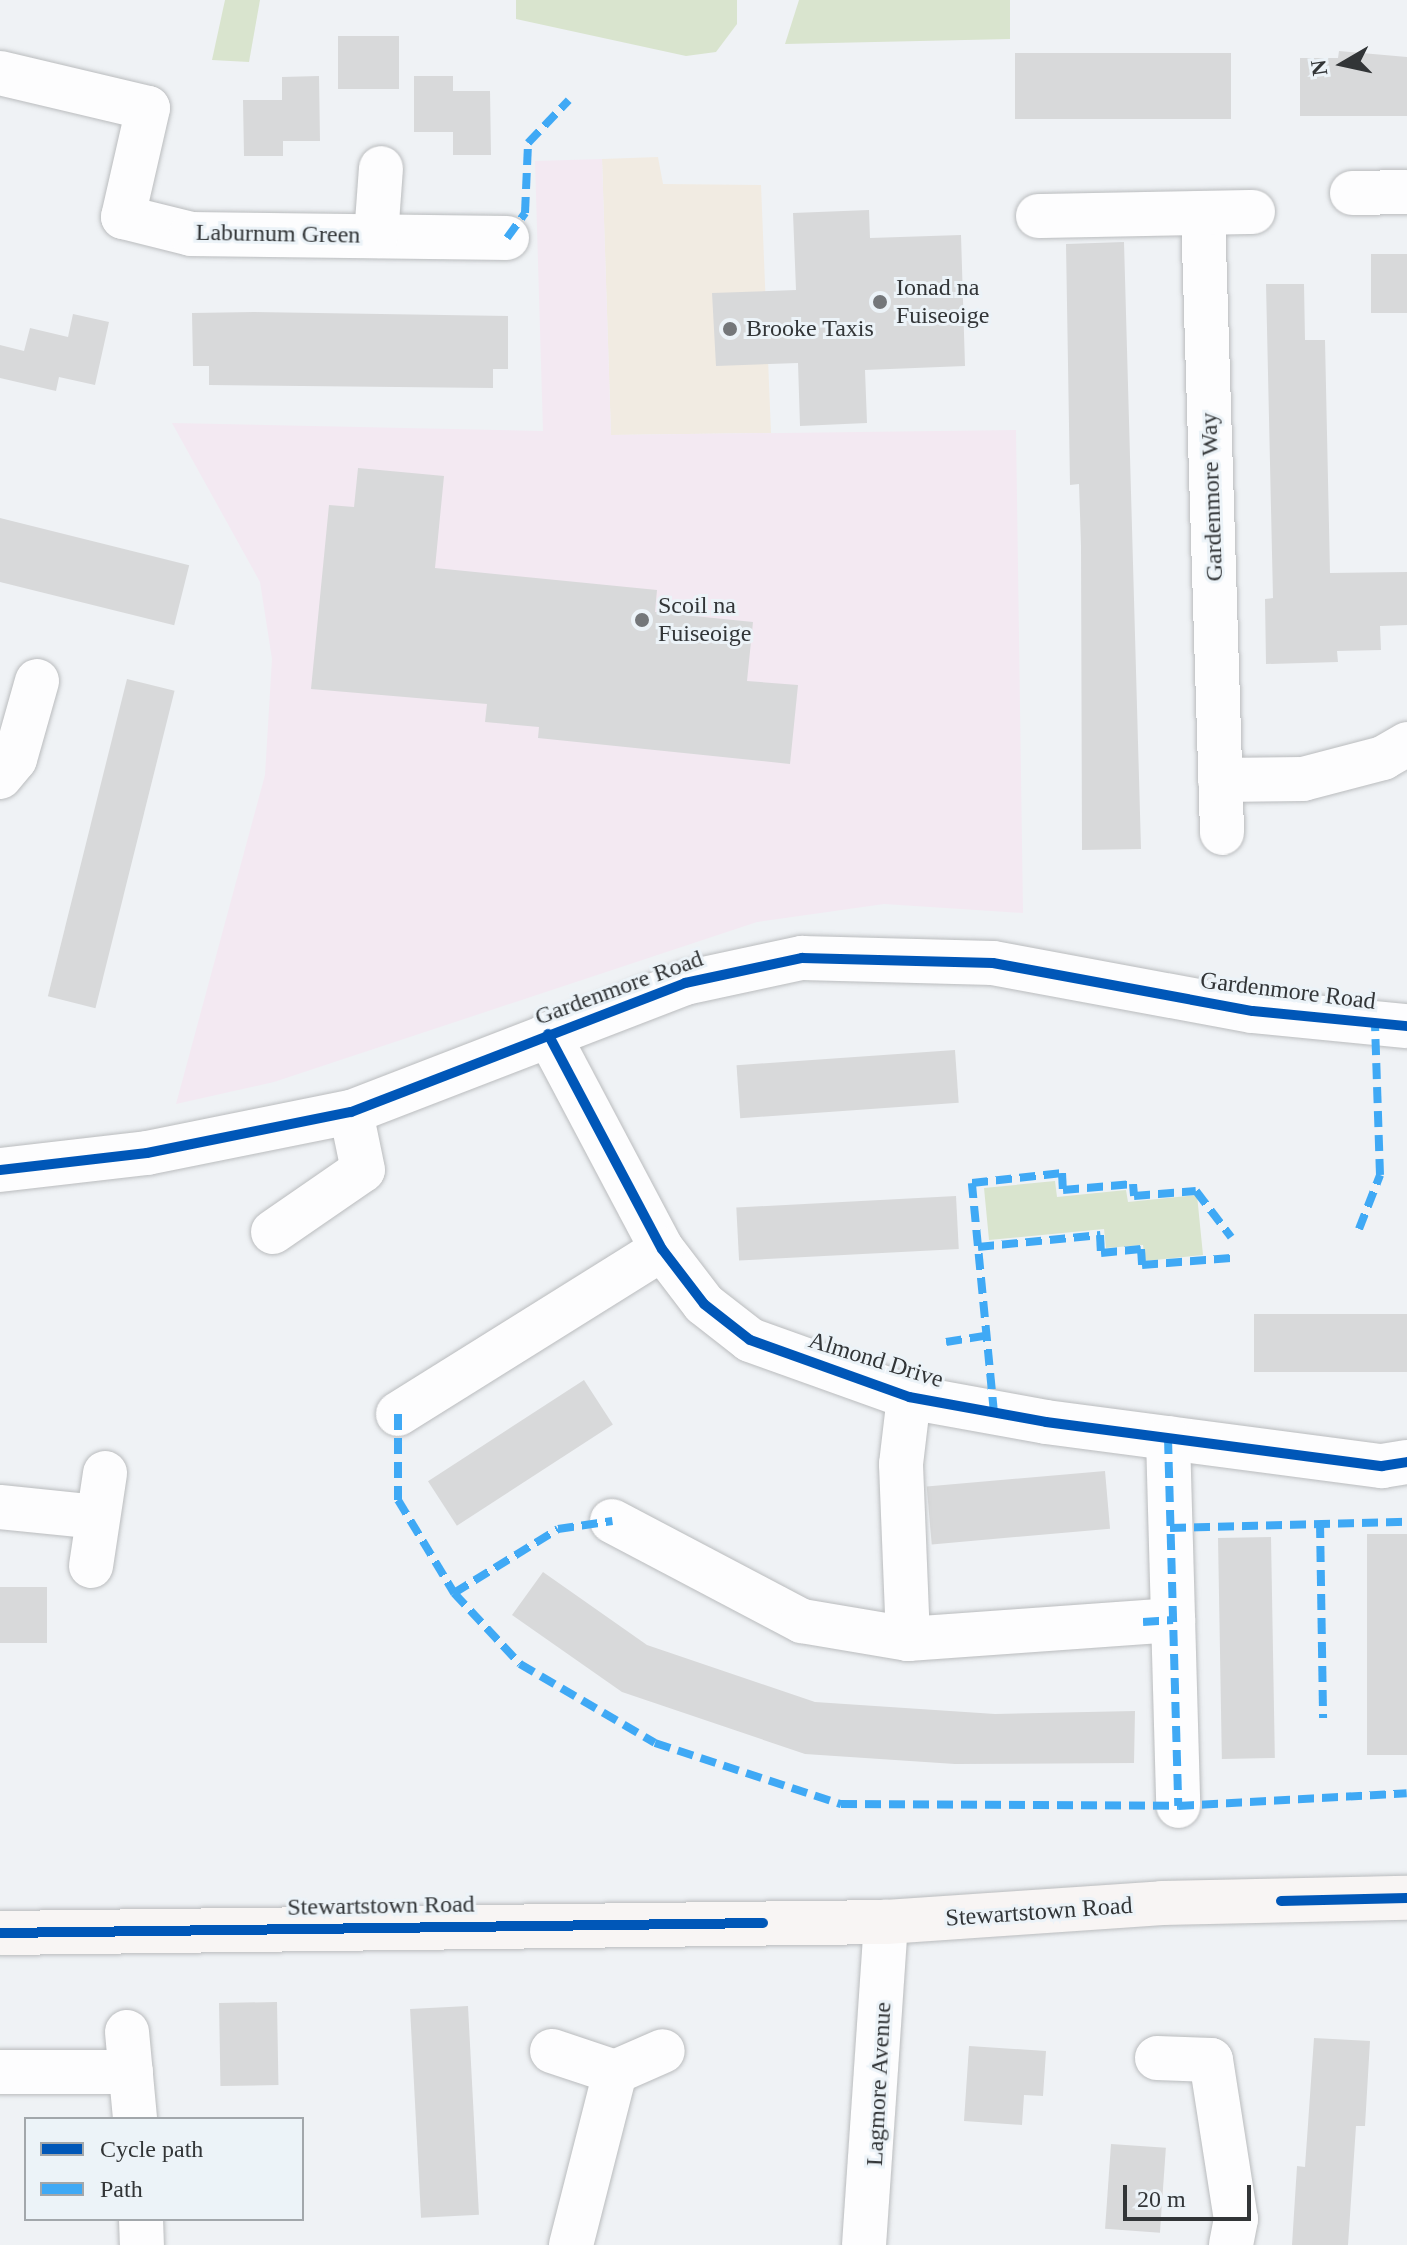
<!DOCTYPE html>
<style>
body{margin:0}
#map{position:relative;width:1407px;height:2245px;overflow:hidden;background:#eff2f5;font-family:Georgia,serif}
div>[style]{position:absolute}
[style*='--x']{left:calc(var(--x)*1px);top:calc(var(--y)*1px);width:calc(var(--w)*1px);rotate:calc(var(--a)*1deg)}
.commercial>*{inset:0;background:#f1ebe2}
.education>*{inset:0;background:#f3e9f2}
.green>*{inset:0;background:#d9e4ce}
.building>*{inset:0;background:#d8d9da;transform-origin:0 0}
.roads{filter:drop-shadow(0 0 2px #babcbe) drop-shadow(0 0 2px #babcbe)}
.street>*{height:44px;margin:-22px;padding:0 22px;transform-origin:22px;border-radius:22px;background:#fdfdfe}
.secondary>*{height:44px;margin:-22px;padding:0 22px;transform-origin:22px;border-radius:22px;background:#f8f5f4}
.quiet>*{height:8px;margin-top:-4px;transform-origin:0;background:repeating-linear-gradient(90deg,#3fa9f5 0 16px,transparent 0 24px)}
.cycleway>*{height:10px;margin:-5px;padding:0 5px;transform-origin:5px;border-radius:5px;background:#0057b8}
.dots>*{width:22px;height:22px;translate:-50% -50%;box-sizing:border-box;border:4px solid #ecf3f8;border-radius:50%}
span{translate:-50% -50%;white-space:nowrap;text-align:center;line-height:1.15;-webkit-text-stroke:6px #ecf3f8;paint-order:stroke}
.street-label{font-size:24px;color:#323537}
.poi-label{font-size:24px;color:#323537}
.left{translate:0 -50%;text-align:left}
.legend{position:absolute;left:24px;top:2117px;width:280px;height:104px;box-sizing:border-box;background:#ecf3f8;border:2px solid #a2a7ab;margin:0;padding:10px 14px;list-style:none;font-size:24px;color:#323537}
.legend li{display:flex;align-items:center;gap:16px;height:40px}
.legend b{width:40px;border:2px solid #a2a7ab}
.north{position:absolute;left:1303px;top:24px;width:80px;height:80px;-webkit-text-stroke:6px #ecf3f8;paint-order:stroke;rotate:261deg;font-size:22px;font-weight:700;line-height:32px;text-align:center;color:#323537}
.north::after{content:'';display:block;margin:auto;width:28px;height:36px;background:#323537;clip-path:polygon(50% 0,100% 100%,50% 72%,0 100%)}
.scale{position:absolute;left:1123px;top:2185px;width:128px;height:36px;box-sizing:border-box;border:4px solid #323537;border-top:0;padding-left:10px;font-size:24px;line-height:28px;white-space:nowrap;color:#323537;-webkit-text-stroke:6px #ecf3f8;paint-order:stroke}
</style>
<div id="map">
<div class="commercial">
<i style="clip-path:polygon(658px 157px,663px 184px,761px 185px,771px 433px,611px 435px,602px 159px)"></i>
</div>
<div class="education">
<i style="clip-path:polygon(602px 159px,611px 435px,1016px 430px,1023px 913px,884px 904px,757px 922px,274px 1082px,176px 1104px,265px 775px,272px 659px,260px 582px,172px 423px,543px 431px,535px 161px)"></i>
</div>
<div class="green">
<i style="clip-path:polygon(225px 0,260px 0,249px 62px,212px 60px)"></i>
<i style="clip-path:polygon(516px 0,737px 0,737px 24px,716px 52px,686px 56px,516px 19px)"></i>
<i style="clip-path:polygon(799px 0,1010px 0,1010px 39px,785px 44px)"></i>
<i style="clip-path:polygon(1055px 1181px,1057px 1197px,1126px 1190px,1128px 1202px,1197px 1195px,1203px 1255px,1145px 1261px,1143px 1245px,1106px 1248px,1104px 1229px,989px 1240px,984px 1188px)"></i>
</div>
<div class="building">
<i style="left:338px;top:36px;width:61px;height:53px"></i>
<i style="clip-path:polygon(1339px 51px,1407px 57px,1407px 116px,1300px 116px,1300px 58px,1338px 58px)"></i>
<i style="left:1231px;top:53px;width:66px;height:216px;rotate:90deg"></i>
<i style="clip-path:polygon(319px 76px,320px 141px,283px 141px,283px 156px,244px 156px,243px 100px,282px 100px,282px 77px)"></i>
<i style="clip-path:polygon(414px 76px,453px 76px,453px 91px,490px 91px,491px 155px,453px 155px,453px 132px,414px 132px)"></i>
<i style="clip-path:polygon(869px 210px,870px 238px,961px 235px,965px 366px,865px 370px,867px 423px,800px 426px,798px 363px,716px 366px,712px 293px,796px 290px,793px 213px)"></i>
<i style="clip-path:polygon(1124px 242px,1141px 849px,1082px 850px,1081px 546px,1079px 484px,1070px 485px,1066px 244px)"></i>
<i style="left:1371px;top:254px;width:36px;height:59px"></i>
<i style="clip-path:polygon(1266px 284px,1304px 284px,1305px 340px,1325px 340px,1330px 573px,1407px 572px,1407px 625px,1380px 626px,1381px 650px,1337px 651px,1338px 662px,1266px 664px,1265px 599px,1273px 598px)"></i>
<i style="clip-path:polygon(254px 312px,508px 316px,508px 369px,493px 369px,493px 388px,209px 385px,209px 366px,193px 366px,192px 313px)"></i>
<i style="clip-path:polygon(73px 314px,109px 322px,95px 385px,59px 377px,56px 391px,0 378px,0 345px,24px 351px,30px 328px,68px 337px)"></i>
<i style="clip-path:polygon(358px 468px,444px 476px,435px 568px,657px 590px,655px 612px,753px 622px,747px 681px,798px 685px,790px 764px,538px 738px,539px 727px,485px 722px,487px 704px,311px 689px,329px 505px,354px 507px)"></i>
<i style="left:0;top:518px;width:195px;height:62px;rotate:14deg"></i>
<i style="left:127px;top:679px;width:49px;height:327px;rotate:14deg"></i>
<i style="left:955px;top:1050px;width:53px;height:219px;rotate:86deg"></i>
<i style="left:956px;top:1196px;width:53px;height:220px;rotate:87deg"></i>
<i style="left:1407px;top:1314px;width:58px;height:153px;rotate:90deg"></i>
<i style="left:584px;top:1380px;width:53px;height:186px;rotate:57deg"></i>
<i style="left:1105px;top:1471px;width:58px;height:179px;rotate:85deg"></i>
<i style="left:1367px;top:1534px;width:40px;height:221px"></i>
<i style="left:1271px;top:1537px;width:221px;height:53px;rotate:89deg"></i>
<i style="clip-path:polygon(543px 1572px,647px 1645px,815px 1702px,995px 1714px,1135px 1711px,1134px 1763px,955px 1764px,805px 1754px,622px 1692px,512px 1615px)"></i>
<i style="left:0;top:1587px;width:47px;height:56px"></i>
<i style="left:277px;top:2002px;width:83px;height:58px;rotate:89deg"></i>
<i style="left:468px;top:2006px;width:209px;height:58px;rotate:87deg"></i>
<i style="clip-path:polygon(1314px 2038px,1370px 2041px,1365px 2126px,1356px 2126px,1348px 2245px,1292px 2245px,1297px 2166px,1305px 2167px)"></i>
<i style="clip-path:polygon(969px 2046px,1046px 2051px,1043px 2096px,1024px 2095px,1022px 2125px,964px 2121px)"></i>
<i style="left:1111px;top:2144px;width:55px;height:85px;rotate:4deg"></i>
</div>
<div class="roads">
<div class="street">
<i style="--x:0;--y:73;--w:152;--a:13.3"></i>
<i style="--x:148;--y:108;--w:112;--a:102.9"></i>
<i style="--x:123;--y:217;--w:70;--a:14"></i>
<i style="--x:191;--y:234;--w:316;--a:0.7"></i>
<i style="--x:1352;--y:193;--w:55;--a:-1"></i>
<i style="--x:1203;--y:213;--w:620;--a:88.24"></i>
<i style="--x:1038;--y:216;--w:215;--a:-1.1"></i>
<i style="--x:376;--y:236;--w:68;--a:-85.8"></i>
<i style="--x:0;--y:777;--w:23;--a:-50"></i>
<i style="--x:15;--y:759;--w:81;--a:-74.2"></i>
<i style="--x:1220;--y:780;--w:83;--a:-0.7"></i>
<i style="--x:1303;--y:779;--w:83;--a:-14.7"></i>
<i style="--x:1383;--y:758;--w:28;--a:-30"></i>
<i style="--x:548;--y:1034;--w:243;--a:62.1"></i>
<i style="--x:662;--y:1249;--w:69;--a:52.6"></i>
<i style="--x:704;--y:1304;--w:58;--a:38"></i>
<i style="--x:750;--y:1340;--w:169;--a:19.7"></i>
<i style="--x:909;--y:1397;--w:139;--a:10.3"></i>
<i style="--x:1046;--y:1422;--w:339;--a:7.5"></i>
<i style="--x:1382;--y:1466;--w:25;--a:-9"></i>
<i style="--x:0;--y:1170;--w:148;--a:-6.6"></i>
<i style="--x:147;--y:1153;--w:208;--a:-11.4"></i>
<i style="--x:351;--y:1112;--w:358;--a:-21.1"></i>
<i style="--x:685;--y:983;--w:120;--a:-12.1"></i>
<i style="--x:802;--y:958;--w:191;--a:1.5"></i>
<i style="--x:993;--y:963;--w:264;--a:10.5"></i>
<i style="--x:1253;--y:1011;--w:155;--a:5.6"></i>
<i style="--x:273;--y:1232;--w:109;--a:-34.6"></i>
<i style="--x:363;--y:1170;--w:59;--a:-101.7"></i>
<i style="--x:398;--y:1414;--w:311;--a:-32"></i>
<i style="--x:1168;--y:1438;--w:368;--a:88.4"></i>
<i style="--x:0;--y:1507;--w:97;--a:5.9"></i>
<i style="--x:612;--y:1521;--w:215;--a:27.8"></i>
<i style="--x:802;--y:1621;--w:108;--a:9.6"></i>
<i style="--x:908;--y:1639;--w:266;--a:-4.1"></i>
<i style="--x:91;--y:1566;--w:94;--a:-81.4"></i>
<i style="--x:908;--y:1639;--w:175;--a:-92.3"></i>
<i style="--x:901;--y:1464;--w:67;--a:-83.2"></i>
<i style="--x:127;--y:2032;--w:87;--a:84.7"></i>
<i style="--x:552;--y:2051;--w:66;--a:18.4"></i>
<i style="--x:615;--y:2072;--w:52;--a:-23.6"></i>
<i style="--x:1157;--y:2058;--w:54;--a:2.1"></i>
<i style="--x:1211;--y:2060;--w:161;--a:81.1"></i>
<i style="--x:1236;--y:2219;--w:26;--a:101"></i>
<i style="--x:0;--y:2072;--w:131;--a:0"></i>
<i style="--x:141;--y:2219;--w:26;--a:88"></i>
<i style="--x:571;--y:2245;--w:179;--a:-75.7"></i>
<i style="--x:864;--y:2245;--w:324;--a:-86.1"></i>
</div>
<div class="secondary">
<i style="--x:0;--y:1933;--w:886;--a:-0.71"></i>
<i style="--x:886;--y:1922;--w:277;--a:-3.9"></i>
<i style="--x:1162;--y:1903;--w:245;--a:-1.2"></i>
</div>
</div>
<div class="quiet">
<i style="--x:507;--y:238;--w:31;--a:-54"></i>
<i style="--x:525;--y:213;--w:70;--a:-87.5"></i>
<i style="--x:528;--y:143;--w:59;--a:-46.4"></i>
<i style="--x:1359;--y:1229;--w:58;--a:-68.7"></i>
<i style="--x:1380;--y:1175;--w:152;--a:-91.9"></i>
<i style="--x:978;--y:1247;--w:123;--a:-5.6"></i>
<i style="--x:1100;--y:1235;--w:18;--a:87"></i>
<i style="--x:1101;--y:1253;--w:40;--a:-5.7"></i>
<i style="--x:1141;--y:1249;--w:16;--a:86"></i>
<i style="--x:1142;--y:1265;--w:89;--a:-4.5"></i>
<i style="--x:946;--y:1342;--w:39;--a:-9"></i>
<i style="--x:994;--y:1413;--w:231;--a:-95.5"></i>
<i style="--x:972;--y:1183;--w:91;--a:-6.3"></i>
<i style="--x:1062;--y:1173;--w:17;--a:87"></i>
<i style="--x:1063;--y:1190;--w:70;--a:-4.9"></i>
<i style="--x:1133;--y:1184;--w:12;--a:85"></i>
<i style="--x:1134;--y:1196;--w:62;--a:-4.6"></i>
<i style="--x:1196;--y:1191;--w:58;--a:52.7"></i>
<i style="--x:398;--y:1414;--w:86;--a:90"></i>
<i style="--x:398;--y:1500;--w:109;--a:58.9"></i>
<i style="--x:454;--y:1593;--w:97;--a:47.1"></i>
<i style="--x:520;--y:1664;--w:156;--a:30.3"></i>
<i style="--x:655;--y:1743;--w:196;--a:18.2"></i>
<i style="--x:841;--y:1804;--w:337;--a:0.3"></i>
<i style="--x:1178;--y:1806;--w:229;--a:-3.2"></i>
<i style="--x:1168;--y:1438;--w:368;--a:88.4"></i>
<i style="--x:1320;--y:1522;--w:196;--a:89.1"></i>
<i style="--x:1170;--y:1528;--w:237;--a:-1.5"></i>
<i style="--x:454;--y:1593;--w:122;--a:-31.6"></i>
<i style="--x:558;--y:1529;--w:55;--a:-8.4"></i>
<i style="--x:1143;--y:1622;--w:30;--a:-4"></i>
</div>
<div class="cycleway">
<i style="--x:548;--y:1034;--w:243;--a:62.1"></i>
<i style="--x:662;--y:1249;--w:69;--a:52.6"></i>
<i style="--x:704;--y:1304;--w:58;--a:38"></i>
<i style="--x:750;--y:1340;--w:169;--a:19.7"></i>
<i style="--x:909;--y:1397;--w:139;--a:10.3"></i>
<i style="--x:1046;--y:1422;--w:339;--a:7.5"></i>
<i style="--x:1382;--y:1466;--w:25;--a:-9"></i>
<i style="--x:0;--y:1170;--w:148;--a:-6.6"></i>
<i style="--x:147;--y:1153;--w:208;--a:-11.4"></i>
<i style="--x:351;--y:1112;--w:358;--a:-21.1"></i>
<i style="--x:685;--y:983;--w:120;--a:-12.1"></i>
<i style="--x:802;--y:958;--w:191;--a:1.5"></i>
<i style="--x:993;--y:963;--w:264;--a:10.5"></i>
<i style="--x:1253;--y:1011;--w:155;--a:5.6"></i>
<i style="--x:1281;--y:1901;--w:126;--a:-1.4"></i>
<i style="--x:0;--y:1933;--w:763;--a:-0.75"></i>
</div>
<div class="dots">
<i style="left:880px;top:302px;background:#74777a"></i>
<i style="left:730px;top:329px;background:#74777a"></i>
<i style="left:642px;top:620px;background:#74777a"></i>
</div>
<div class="street-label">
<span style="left:278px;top:234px;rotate:1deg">Laburnum Green</span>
<span style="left:1212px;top:497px;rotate:-92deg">Gardenmore Way</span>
<span style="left:619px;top:988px;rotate:-20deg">Gardenmore Road</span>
<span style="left:1288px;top:991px;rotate:7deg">Gardenmore Road</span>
<span style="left:876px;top:1360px;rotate:17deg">Almond Drive</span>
<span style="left:381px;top:1906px;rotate:-1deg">Stewartstown Road</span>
<span style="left:1039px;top:1912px;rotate:-4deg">Stewartstown Road</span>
<span style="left:879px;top:2084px;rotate:-87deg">Lagmore Avenue</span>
</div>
<div class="poi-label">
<span class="left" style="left:896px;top:302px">Ionad na<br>Fuiseoige</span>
<span class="left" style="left:746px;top:329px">Brooke Taxis</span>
<span class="left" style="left:658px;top:620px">Scoil na<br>Fuiseoige</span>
</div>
<ul class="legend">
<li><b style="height:10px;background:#0057b8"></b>Cycle path</li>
<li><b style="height:10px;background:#3fa9f5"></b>Path</li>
</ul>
<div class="north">N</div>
<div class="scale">20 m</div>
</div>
